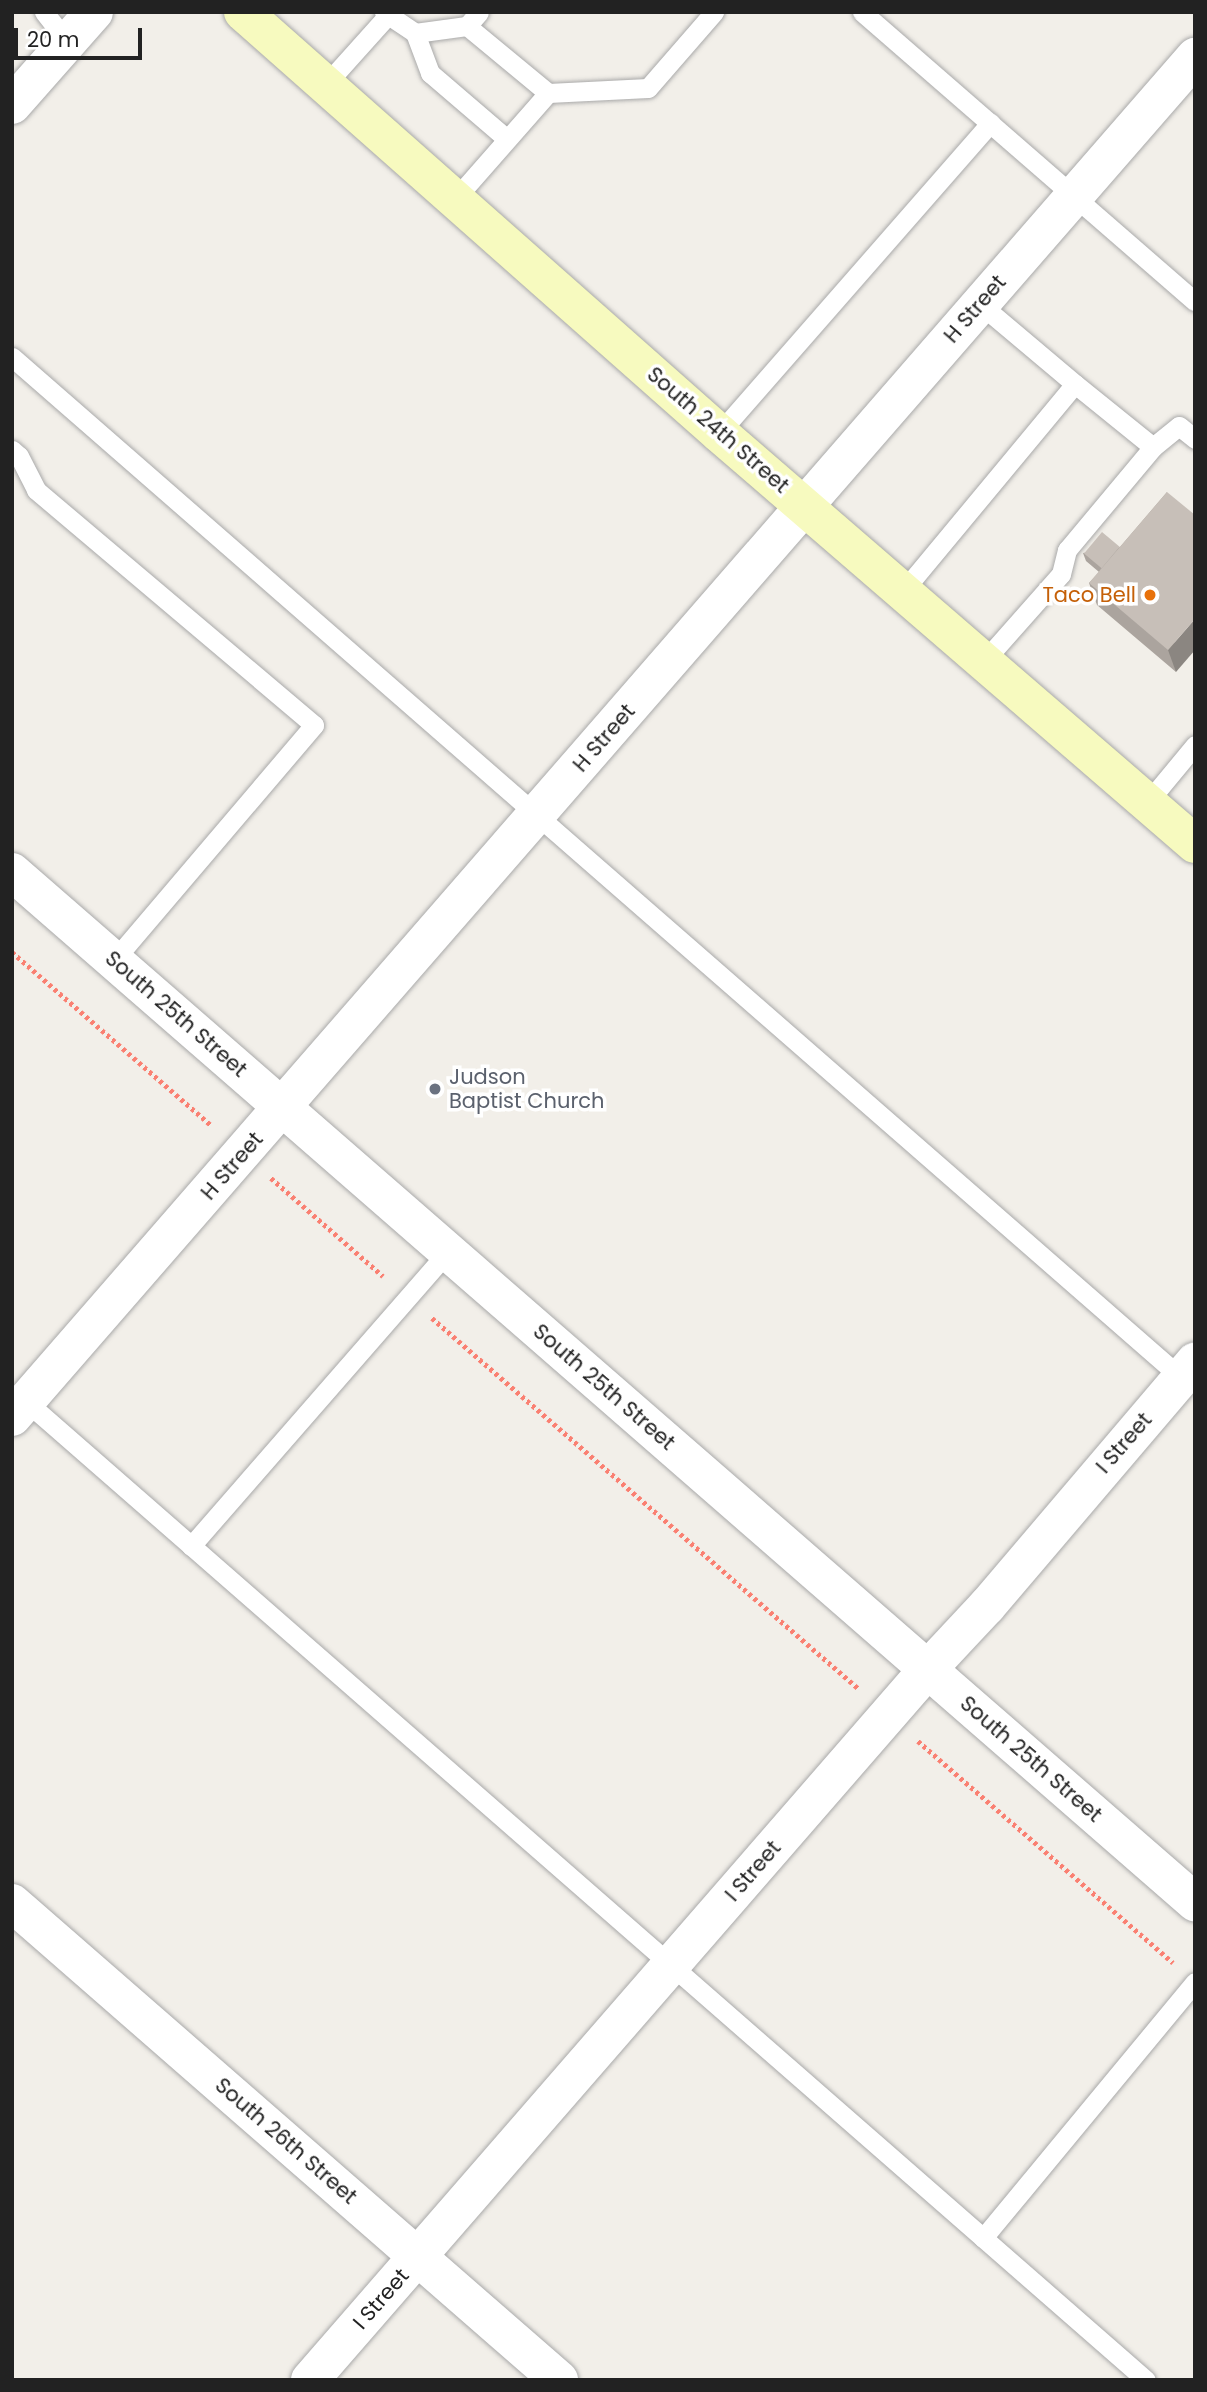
<!DOCTYPE html>
<style>
body{margin:0}
#map{position:relative;width:1207px;height:2392px;overflow:hidden;background:#f2efe9;font-family:Poppins,sans-serif}
div>[style]{position:absolute}
[style*='--x']{left:calc(var(--x)*1px);top:calc(var(--y)*1px);width:calc(var(--w)*1px);rotate:calc(var(--a)*1deg)}
.path>*{height:4.5px;margin-top:-2.25px;transform-origin:0;background:repeating-linear-gradient(90deg,#fa8072 0 3.5px,transparent 0 7px)}
.roads{filter:drop-shadow(0 0 2px #a9a9a9) drop-shadow(0 0 2px #a9a9a9)}
.lane>*{height:19px;margin:-9.5px;padding:0 9.5px;transform-origin:9.5px;border-radius:9.5px;background:#fff}
.street>*{height:38px;margin:-19px;padding:0 19px;transform-origin:19px;border-radius:19px;background:#fff}
.secondary>*{height:38px;margin:-19px;padding:0 19px;transform-origin:19px;border-radius:19px;background:#f7fabf}
.wall>*{inset:0;background:#aba49e}
.shaded-wall>*{inset:0;background:#8b8681}
.building>*{inset:0;background:#c7bfb8;transform-origin:0 0}
.dots>*{width:19px;height:19px;translate:-50% -50%;box-sizing:border-box;border:4px solid #fff;border-radius:50%}
span{translate:-50% -50%;white-space:nowrap;text-align:center;line-height:1.15;-webkit-text-stroke:7px #fff;paint-order:stroke}
.street-label{font-size:21px;color:#222}
.food-label{font-size:21px;color:#c56008}
.right{translate:-100% -50%;text-align:right}
.worship-label{font-size:21px;color:#5b616d}
.left{translate:0 -50%;text-align:left}
.frame{position:absolute;inset:0;border:14px solid #222;pointer-events:none}
.scale{position:absolute;left:14px;top:28px;width:128px;height:32px;box-sizing:border-box;border:4px solid #222;border-top:0;padding-left:9px;font-size:21px;line-height:24px;white-space:nowrap;color:#222;-webkit-text-stroke:5px #fff;paint-order:stroke}
</style>
<div id="map">
<div class="path">
<i style="--x:12;--y:952;--w:265;--a:41"></i>
<i style="--x:271;--y:1178;--w:149;--a:41.2"></i>
<i style="--x:432;--y:1318;--w:566;--a:40.99"></i>
<i style="--x:918;--y:1741;--w:338;--a:41"></i>
</div>
<div class="roads">
<div class="lane">
<i style="--x:44;--y:12;--w:37;--a:52"></i>
<i style="--x:384;--y:12;--w:37;--a:34"></i>
<i style="--x:415;--y:33;--w:52;--a:-7.7"></i>
<i style="--x:467;--y:26;--w:105;--a:39.6"></i>
<i style="--x:548;--y:93;--w:141;--a:131.3"></i>
<i style="--x:862;--y:12;--w:441;--a:41"></i>
<i style="--x:467;--y:26;--w:18;--a:-49"></i>
<i style="--x:415;--y:33;--w:43;--a:69.4"></i>
<i style="--x:430;--y:73;--w:101;--a:40.6"></i>
<i style="--x:327;--y:83;--w:91;--a:-48.1"></i>
<i style="--x:548;--y:93;--w:100;--a:-2.9"></i>
<i style="--x:648;--y:88;--w:101;--a:-49"></i>
<i style="--x:12;--y:357;--w:1558;--a:41.12"></i>
<i style="--x:719;--y:433;--w:412;--a:-48.8"></i>
<i style="--x:1153;--y:447;--w:33;--a:-39"></i>
<i style="--x:1179;--y:426;--w:21;--a:39"></i>
<i style="--x:12;--y:450;--w:9;--a:41"></i>
<i style="--x:19;--y:456;--w:38;--a:63"></i>
<i style="--x:36;--y:490;--w:364;--a:40.2"></i>
<i style="--x:314;--y:725;--w:309;--a:130.4"></i>
<i style="--x:903;--y:591;--w:269;--a:-50.3"></i>
<i style="--x:1075;--y:384;--w:124;--a:-139.9"></i>
<i style="--x:984;--y:661;--w:116;--a:-48.5"></i>
<i style="--x:1061;--y:574;--w:25;--a:-76"></i>
<i style="--x:1067;--y:550;--w:134;--a:-50.1"></i>
<i style="--x:1153;--y:447;--w:100;--a:-141.1"></i>
<i style="--x:1147;--y:803;--w:75;--a:-50.4"></i>
<i style="--x:21;--y:1397;--w:1494;--a:41.15"></i>
<i style="--x:191;--y:1546;--w:391;--a:-48.9"></i>
<i style="--x:983;--y:2238;--w:332;--a:-50.4"></i>
</div>
<div class="street">
<i style="--x:12;--y:105;--w:124;--a:-48.6"></i>
<i style="--x:12;--y:872;--w:1569;--a:41.05"></i>
<i style="--x:12;--y:1417;--w:1803;--a:-48.98"></i>
<i style="--x:12;--y:1903;--w:726;--a:41.09"></i>
<i style="--x:310;--y:2380;--w:942;--a:-49"></i>
<i style="--x:928;--y:1669;--w:86;--a:-46.9"></i>
<i style="--x:987;--y:1606;--w:321;--a:-49.6"></i>
</div>
<div class="secondary">
<i style="--x:243;--y:12;--w:635;--a:41.49"></i>
<i style="--x:719;--y:433;--w:629;--a:40.81"></i>
</div>
</div>
<div class="wall">
<i style="clip-path:polygon(1167px 492px,1176px 672px,1097px 605px,1089px 583px,1099px 572px,1086px 561px,1083px 553px,1120px 547px)"></i>
</div>
<div class="shaded-wall">
<i style="clip-path:polygon(1195px 619px,1195px 650px,1176px 672px,1168px 650px)"></i>
</div>
<div class="building">
<i style="clip-path:polygon(1167px 492px,1195px 515px,1195px 619px,1168px 650px,1089px 583px)"></i>
<i style="left:1102px;top:532px;width:23px;height:28px;rotate:40deg"></i>
</div>
<div class="dots">
<i style="left:1150px;top:595px;background:#e8710a"></i>
<i style="left:435px;top:1089px;background:#6b7280"></i>
</div>
<div class="street-label">
<span style="left:975px;top:309px;rotate:-49deg">H Street</span>
<span style="left:718px;top:430px;rotate:41deg">South 24th Street</span>
<span style="left:604px;top:738px;rotate:-49deg">H Street</span>
<span style="left:176px;top:1014px;rotate:41deg">South 25th Street</span>
<span style="left:232px;top:1166px;rotate:-49deg">H Street</span>
<span style="left:604px;top:1387px;rotate:41deg">South 25th Street</span>
<span style="left:1124px;top:1443px;rotate:-49deg">I Street</span>
<span style="left:1031px;top:1759px;rotate:41deg">South 25th Street</span>
<span style="left:753px;top:1871px;rotate:-49deg">I Street</span>
<span style="left:286px;top:2141px;rotate:41deg">South 26th Street</span>
<span style="left:381px;top:2299px;rotate:-49deg">I Street</span>
</div>
<div class="food-label">
<span class="right" style="left:1136px;top:595px">Taco Bell</span>
</div>
<div class="worship-label">
<span class="left" style="left:449px;top:1089px">Judson<br>Baptist Church</span>
</div>
<div class="frame"></div>
<div class="scale">20 m</div>
</div>
